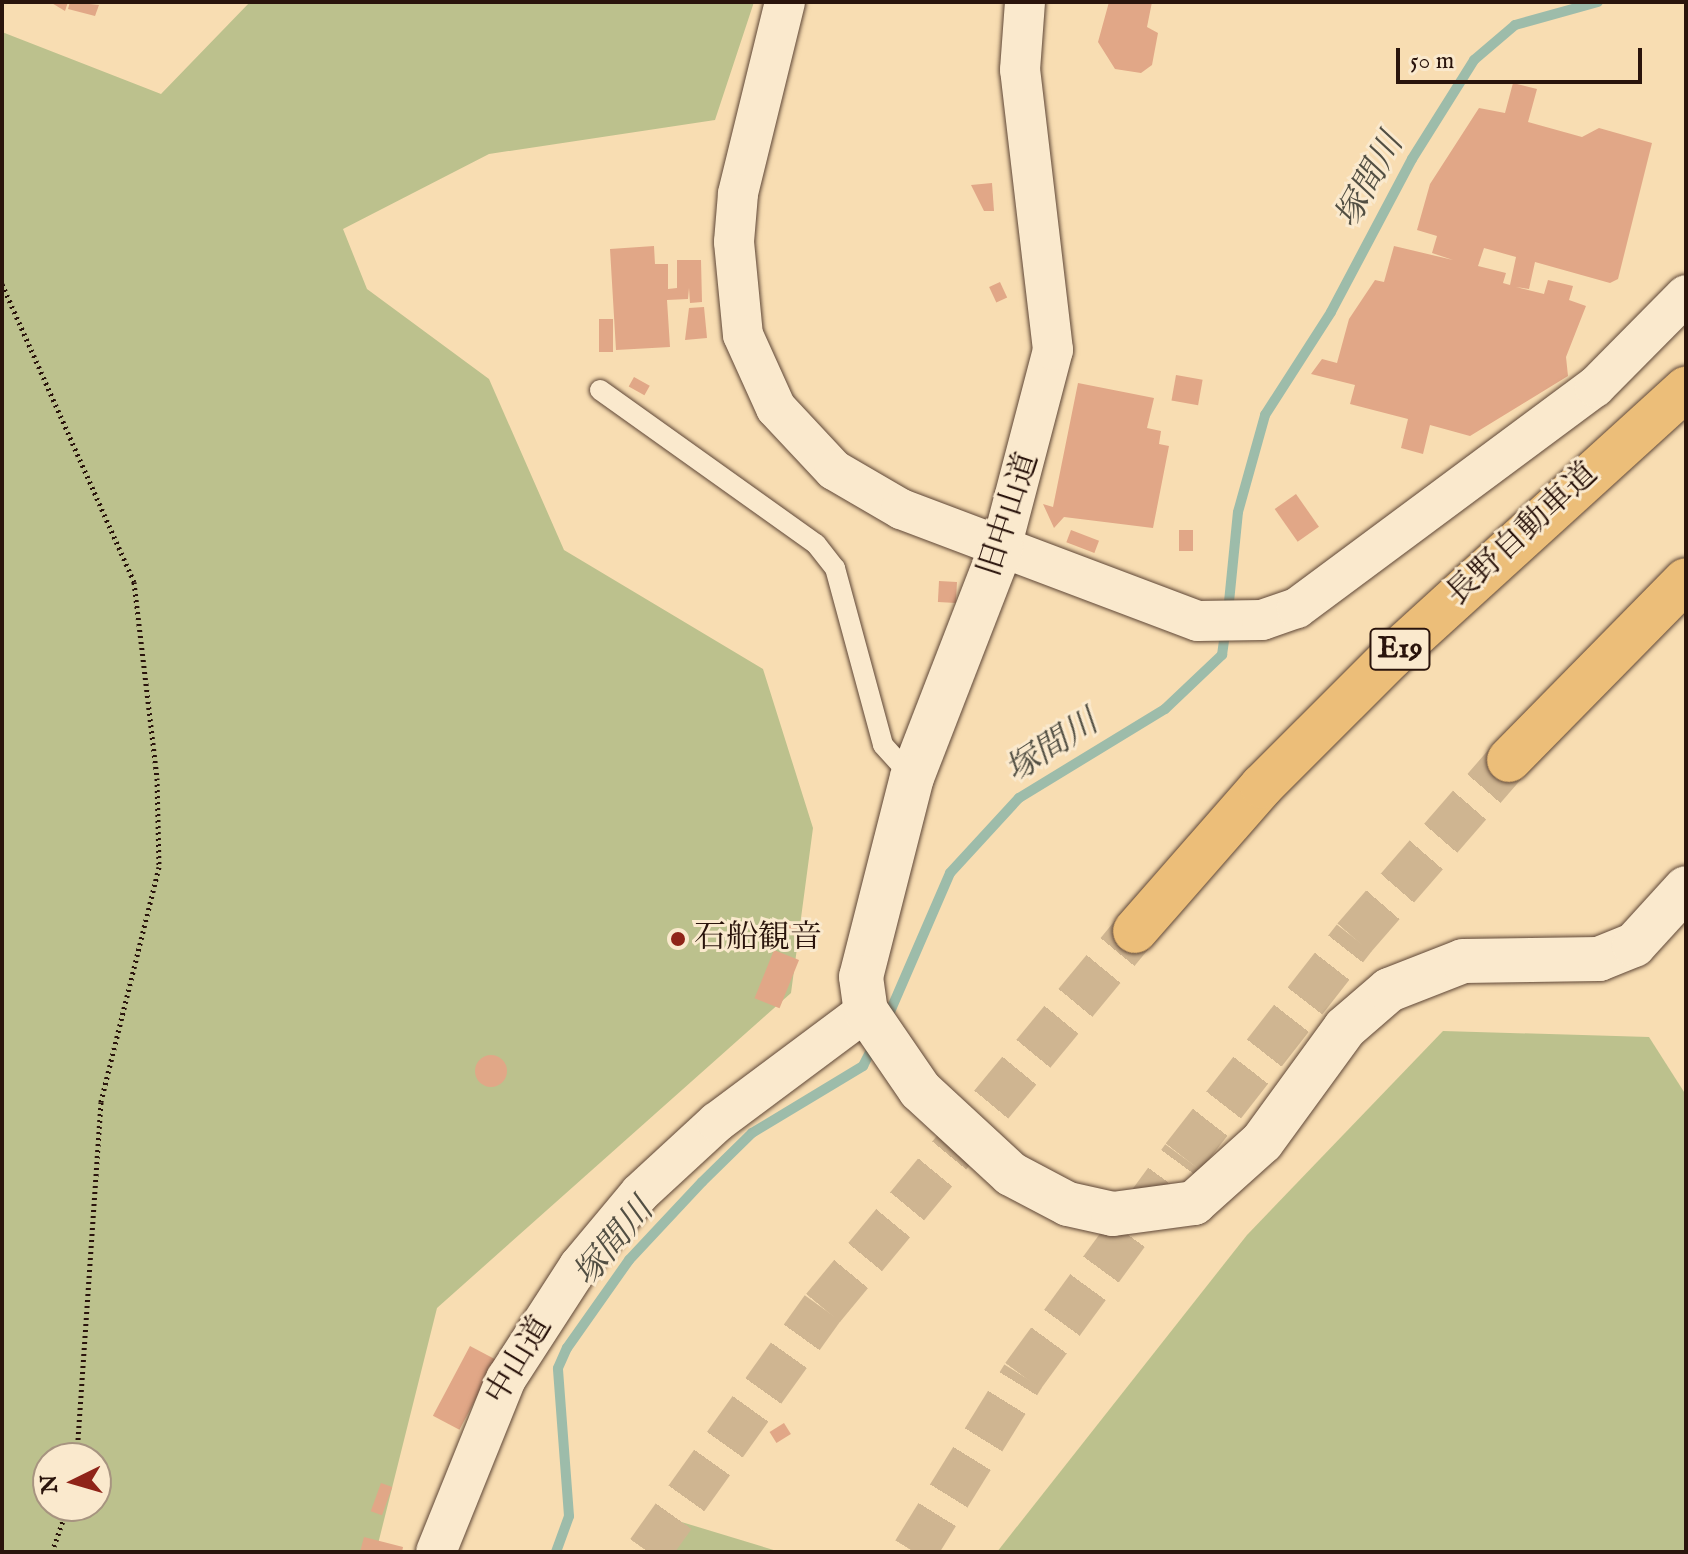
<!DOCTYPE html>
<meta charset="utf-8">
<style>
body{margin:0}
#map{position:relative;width:1688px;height:1554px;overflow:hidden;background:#f8ddb2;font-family:"IM FELL English","Noto Serif JP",serif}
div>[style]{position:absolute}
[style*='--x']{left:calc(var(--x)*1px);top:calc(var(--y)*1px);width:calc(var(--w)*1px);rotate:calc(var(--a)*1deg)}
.green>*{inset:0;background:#bcc18d}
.stream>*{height:10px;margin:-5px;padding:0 5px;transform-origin:5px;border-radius:5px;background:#9dbcaa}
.building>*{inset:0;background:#e1a787;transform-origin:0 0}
.round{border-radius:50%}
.motorway-tunnel>*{height:44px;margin-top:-22px;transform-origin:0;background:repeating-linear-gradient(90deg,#cfb591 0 44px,transparent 0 66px)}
.path>*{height:5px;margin-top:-2.5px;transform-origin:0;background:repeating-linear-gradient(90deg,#2a140c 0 2px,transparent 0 6px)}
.roads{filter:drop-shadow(0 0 2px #5e4636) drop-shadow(0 0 2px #5e4636)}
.service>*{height:20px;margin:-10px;padding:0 10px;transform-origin:10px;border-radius:10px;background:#fae9cd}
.minor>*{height:40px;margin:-20px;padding:0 20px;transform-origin:20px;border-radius:20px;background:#fae9cd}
.tertiary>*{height:44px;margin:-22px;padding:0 22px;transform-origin:22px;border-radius:22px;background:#fae9cd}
.motorway>*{height:44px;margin:-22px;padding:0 22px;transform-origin:22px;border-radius:22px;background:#ecbe79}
.dots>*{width:22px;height:22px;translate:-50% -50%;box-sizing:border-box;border:4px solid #fae9cd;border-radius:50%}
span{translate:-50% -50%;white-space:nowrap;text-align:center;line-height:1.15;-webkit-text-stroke:6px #fae9cd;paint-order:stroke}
.shield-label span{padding:2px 6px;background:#fae9cd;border:2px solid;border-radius:6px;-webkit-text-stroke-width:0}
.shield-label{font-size:30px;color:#2a140c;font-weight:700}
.street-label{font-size:32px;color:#2a140c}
.poi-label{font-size:32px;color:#2a140c}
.left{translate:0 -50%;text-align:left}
.water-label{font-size:34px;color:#524f43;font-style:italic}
.frame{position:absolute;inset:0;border:4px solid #2a140c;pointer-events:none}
.north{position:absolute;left:32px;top:1442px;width:80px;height:80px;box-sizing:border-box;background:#fae9cd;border:2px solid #a79480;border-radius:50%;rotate:265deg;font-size:22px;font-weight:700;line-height:32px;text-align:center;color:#2a140c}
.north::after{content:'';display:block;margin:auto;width:28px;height:36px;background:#8f2418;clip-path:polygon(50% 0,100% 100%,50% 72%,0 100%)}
.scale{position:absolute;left:1396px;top:48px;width:246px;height:36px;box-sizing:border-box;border:4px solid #2a140c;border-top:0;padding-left:10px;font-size:24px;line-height:28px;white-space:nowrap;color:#2a140c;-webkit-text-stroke:6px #fae9cd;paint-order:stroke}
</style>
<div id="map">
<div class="green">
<i style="clip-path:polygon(evenodd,250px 2px,754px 2px,715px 120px,489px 154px,343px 229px,367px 289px,489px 379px,564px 550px,763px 669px,813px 828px,791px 993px,437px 1308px,376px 1552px,2px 1552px,2px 32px,161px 94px,250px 2px,48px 1458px,96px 1458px,96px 1506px,48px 1506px,48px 1458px)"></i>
<i style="clip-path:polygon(1443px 1031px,1649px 1037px,1686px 1095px,1686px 1552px,997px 1552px,1247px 1235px)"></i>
<i style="clip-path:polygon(675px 1520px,780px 1552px,655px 1552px)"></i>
</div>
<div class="stream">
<i style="--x:1228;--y:612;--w:100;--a:-84.3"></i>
<i style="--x:1238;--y:512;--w:101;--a:-74.4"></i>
<i style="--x:1265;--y:415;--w:122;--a:-57.3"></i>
<i style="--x:1331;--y:312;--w:173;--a:-62.1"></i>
<i style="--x:1412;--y:159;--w:117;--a:-57.9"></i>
<i style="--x:1474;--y:60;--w:54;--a:-40.5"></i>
<i style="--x:1515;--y:25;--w:86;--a:-15.5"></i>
<i style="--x:886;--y:1021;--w:161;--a:-66.6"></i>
<i style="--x:950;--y:873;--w:102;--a:-47.4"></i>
<i style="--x:1019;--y:798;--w:171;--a:-31.4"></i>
<i style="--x:1165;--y:709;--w:79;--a:-43.5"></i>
<i style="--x:1222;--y:655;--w:27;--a:-82"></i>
<i style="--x:556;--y:1552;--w:38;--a:-70"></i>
<i style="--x:569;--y:1516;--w:148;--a:-94.3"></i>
<i style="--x:558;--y:1368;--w:22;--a:-66"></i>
<i style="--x:567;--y:1348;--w:108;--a:-54.8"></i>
<i style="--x:629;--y:1260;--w:107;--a:-46.9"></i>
<i style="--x:702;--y:1182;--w:70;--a:-44.4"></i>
<i style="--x:752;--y:1133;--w:130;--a:-31.1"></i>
<i style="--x:863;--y:1066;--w:27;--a:-63"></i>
</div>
<div class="building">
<i style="clip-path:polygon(50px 2px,68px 2px,65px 11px)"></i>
<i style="clip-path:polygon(70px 2px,99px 5px,95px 16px,68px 9px)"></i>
<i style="clip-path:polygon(1109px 2px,1152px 2px,1147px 27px,1158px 33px,1152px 65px,1141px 73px,1115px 69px,1098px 42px)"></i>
<i style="clip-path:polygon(evenodd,1513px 83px,1537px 89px,1528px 122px,1582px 137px,1599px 128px,1652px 143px,1618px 279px,1610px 283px,1535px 262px,1529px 289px,1516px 287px,1544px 294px,1548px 280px,1573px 286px,1569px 300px,1586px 306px,1566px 357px,1568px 376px,1470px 436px,1430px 425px,1423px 454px,1401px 448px,1408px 419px,1350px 404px,1355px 385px,1311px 374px,1322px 359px,1337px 363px,1349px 319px,1375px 280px,1384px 282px,1394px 246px,1453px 260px,1432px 253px,1437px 236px,1417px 230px,1430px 184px,1479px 108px,1505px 113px,1513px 83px,1484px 248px,1516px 257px,1510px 285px,1503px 283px,1506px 273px,1478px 266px,1484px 248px)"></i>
<i style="clip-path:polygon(992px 183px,994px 211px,984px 211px,971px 185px)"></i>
<i style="clip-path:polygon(654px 246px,655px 264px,668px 264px,668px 289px,677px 288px,677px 260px,701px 260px,702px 302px,690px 303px,689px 288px,688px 299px,667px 300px,670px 347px,616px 350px,610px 249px)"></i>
<i style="left:1000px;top:282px;width:17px;height:12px;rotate:65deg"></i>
<i style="clip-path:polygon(704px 307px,707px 338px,685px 340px,689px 308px)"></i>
<i style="left:599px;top:319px;width:14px;height:33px"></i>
<i style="left:1176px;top:375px;width:27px;height:26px;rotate:10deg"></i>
<i style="left:634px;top:377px;width:18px;height:11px;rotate:29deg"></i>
<i style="clip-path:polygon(1078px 383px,1154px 398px,1147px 428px,1161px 431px,1159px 444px,1169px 446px,1153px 528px,1064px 517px,1054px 528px,1043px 504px,1053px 507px)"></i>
<i style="left:1296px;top:494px;width:40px;height:26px;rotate:55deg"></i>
<i style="left:1071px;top:530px;width:30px;height:13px;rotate:21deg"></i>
<i style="left:1179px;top:530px;width:14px;height:21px"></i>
<i style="left:939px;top:581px;width:18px;height:21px;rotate:3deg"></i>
<i style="clip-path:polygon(788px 920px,799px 925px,795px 936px,783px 932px)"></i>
<i style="left:676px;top:931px;width:9px;height:13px;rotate:27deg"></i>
<i style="left:774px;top:950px;width:27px;height:52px;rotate:22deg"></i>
<i class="round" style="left:475px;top:1055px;width:32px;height:32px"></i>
<i style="left:470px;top:1346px;width:30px;height:79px;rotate:28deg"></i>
<i style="left:784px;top:1423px;width:13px;height:17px;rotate:58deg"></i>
<i style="left:381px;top:1483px;width:12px;height:30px;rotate:20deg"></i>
<i style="clip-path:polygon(364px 1537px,403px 1547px,402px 1552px,360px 1552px)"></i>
</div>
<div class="motorway-tunnel">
<i style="--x:648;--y:1552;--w:300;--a:-54.4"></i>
<i style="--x:823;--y:1308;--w:489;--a:-50.4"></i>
<i style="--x:914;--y:1552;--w:207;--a:-58.2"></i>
<i style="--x:1023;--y:1376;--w:271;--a:-53.8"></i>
<i style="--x:1183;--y:1157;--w:278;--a:-52"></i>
<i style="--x:1354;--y:938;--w:236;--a:-49"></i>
</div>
<div class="path">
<i style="--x:2;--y:284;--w:326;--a:66.1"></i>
<i style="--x:134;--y:582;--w:197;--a:83.3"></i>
<i style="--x:157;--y:778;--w:89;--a:88.7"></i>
<i style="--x:159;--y:867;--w:242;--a:103.9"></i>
<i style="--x:101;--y:1102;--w:357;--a:93.9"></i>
<i style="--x:52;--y:1552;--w:49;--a:-70.8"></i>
</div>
<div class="roads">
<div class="service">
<i style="--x:600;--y:390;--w:265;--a:35.5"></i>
<i style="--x:816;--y:544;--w:31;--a:52"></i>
<i style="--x:835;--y:568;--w:183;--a:74.8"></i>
<i style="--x:883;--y:745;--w:43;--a:47.8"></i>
</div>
<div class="minor">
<i style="--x:785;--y:2;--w:198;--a:103.8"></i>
<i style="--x:738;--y:194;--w:48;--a:94.8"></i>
<i style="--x:734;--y:242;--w:93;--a:84.5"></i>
<i style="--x:743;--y:335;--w:80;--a:65.7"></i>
<i style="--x:776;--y:408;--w:85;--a:46.9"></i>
<i style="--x:834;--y:470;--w:78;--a:30.2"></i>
<i style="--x:901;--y:509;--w:317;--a:20.7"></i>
<i style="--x:1198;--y:621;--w:64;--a:-0.9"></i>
<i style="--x:1262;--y:620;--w:37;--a:-19"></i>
<i style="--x:1297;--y:608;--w:371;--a:-36.6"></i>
<i style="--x:1595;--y:387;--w:129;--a:-45.3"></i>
<i style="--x:1001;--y:548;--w:205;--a:-75.3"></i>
<i style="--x:1053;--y:350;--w:282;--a:-96.7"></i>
<i style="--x:1020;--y:70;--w:68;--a:-85.8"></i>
<i style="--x:436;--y:1552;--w:187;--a:-68"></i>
<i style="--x:506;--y:1379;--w:135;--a:-57.1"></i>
<i style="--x:579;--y:1266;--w:95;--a:-50.1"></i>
<i style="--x:640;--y:1193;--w:105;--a:-42.7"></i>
<i style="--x:717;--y:1122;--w:186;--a:-36.7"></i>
</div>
<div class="tertiary">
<i style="--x:1001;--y:548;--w:246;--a:111.2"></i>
<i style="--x:912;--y:777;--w:206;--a:104.3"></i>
<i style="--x:861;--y:977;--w:34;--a:82"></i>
<i style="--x:866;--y:1011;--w:96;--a:55.6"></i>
<i style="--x:920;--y:1090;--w:124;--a:42.7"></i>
<i style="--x:1011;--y:1174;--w:64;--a:27.8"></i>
<i style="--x:1068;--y:1204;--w:46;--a:12.5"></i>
<i style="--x:1113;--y:1214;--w:82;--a:-7.7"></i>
<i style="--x:1194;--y:1203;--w:91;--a:-41.9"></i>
<i style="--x:1262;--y:1142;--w:141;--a:-53.9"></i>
<i style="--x:1345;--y:1028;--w:58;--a:-40.8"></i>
<i style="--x:1389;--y:990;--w:79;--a:-21.4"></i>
<i style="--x:1463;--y:961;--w:136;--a:-0.8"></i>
<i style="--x:1599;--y:959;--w:38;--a:-22"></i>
<i style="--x:1634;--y:945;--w:77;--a:-47.6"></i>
</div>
<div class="motorway">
<i style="--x:1509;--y:760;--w:252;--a:-45.5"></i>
<i style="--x:1135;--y:931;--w:193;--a:-48.8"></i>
<i style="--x:1262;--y:786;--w:182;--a:-45"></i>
<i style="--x:1391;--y:657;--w:399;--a:-42.3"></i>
</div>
</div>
<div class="dots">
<i style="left:678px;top:939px;background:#8f2418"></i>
</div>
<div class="shield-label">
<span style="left:1400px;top:649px">E19</span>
</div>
<div class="street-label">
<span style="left:1010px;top:515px;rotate:-72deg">旧中山道</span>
<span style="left:1523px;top:535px;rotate:-43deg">長野自動車道</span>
<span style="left:520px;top:1361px;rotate:-59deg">中山道</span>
</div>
<div class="poi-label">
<span class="left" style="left:694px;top:939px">石船観音</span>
</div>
<div class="water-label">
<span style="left:1370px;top:181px;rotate:-61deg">塚間川</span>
<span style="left:1052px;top:747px;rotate:-33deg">塚間川</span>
<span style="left:614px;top:1243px;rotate:-50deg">塚間川</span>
</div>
<div class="frame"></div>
<div class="north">N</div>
<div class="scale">50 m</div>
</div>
